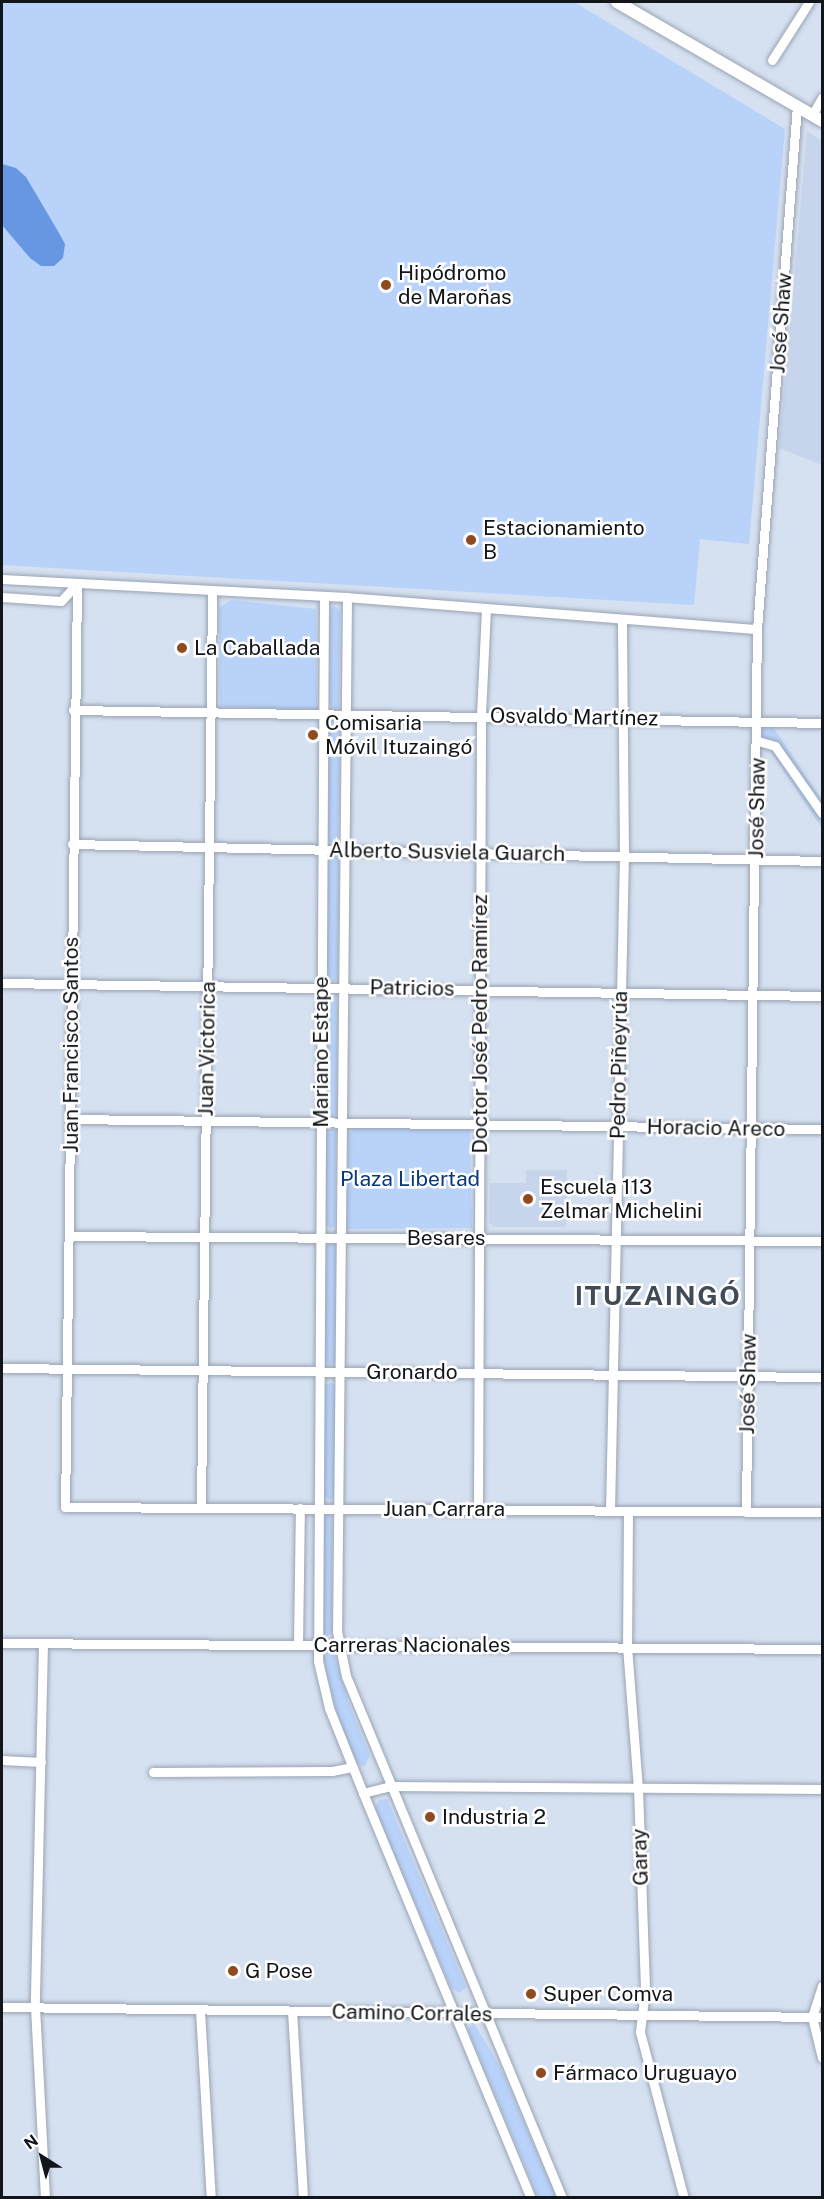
<!DOCTYPE html>
<meta charset="utf-8">
<style>
body{margin:0}
#map{position:relative;width:824px;height:2199px;overflow:hidden;background:#d5e0f0;font-family:"Public Sans",sans-serif}
div>[style]{position:absolute}
[style*='--x']{left:calc(var(--x)*1px);top:calc(var(--y)*1px);width:calc(var(--w)*1px);rotate:calc(var(--a)*1deg)}
.built>*{inset:0;background:#c7d5ec}
.green>*{inset:0;background:#b8d2fa}
.water>*{inset:0;background:#6797e2}
.roads{filter:drop-shadow(0 0 2px #99a3b3) drop-shadow(0 0 2px #99a3b3)}
.minor>*{height:9px;margin:-4.5px;padding:0 4.5px;transform-origin:4.5px;border-radius:4.5px;background:#fff}
.major>*{height:12px;margin:-6px;padding:0 6px;transform-origin:6px;border-radius:6px;background:#fff}
.dots>*{width:16px;height:16px;translate:-50% -50%;box-sizing:border-box;border:3px solid #fff;border-radius:50%}
span{translate:-50% -50%;white-space:nowrap;text-align:center;line-height:1.15;-webkit-text-stroke:5px #fff;paint-order:stroke}
.poi-label{font-size:21px;color:#12161b}
.left{translate:0 -50%;text-align:left}
.street-label{font-size:21px;color:#12161b}
.park-label{font-size:21px;color:#0a387a}
.district-label{font-size:27px;color:#414a57;font-weight:700;letter-spacing:1.5px}
.frame{position:absolute;inset:0;border:3px solid #12161b;pointer-events:none}
.north{position:absolute;left:12px;top:2127px;width:60px;height:60px;-webkit-text-stroke:4px #fff;paint-order:stroke;rotate:324deg;font-size:16px;font-weight:700;line-height:24px;text-align:center;color:#12161b}
.north::after{content:'';display:block;margin:auto;width:21px;height:27px;background:#12161b;clip-path:polygon(50% 0,100% 100%,50% 72%,0 100%)}
</style>
<div id="map">
<div class="built">
<i style="clip-path:polygon(807px 131px,822px 141px,822px 465px,779px 448px)"></i>
<i style="clip-path:polygon(526px 1170px,567px 1170px,566px 1227px,494px 1227px,489px 1222px,490px 1183px,526px 1183px)"></i>
</div>
<div class="green">
<i style="clip-path:polygon(2px 2px,574px 2px,785px 129px,749px 544px,700px 539px,694px 605px,2px 565px)"></i>
<i style="clip-path:polygon(231px 600px,316px 609px,317px 710px,220px 707px,219px 608px)"></i>
<i style="clip-path:polygon(334px 606px,340px 610px,339px 707px,334px 710px,329px 703px,330px 609px)"></i>
<i style="clip-path:polygon(333px 719px,340px 722px,338px 842px,333px 845px,328px 840px,329px 722px)"></i>
<i style="clip-path:polygon(771px 724px,822px 800px,822px 828px,769px 749px,761px 749px,762px 729px)"></i>
<i style="clip-path:polygon(335px 856px,339px 859px,338px 979px,333px 982px,327px 977px,328px 859px)"></i>
<i style="clip-path:polygon(337px 992px,337px 1114px,332px 1117px,327px 1114px,328px 994px)"></i>
<i style="clip-path:polygon(355px 1127px,470px 1129px,472px 1228px,347px 1229px,348px 1135px)"></i>
<i style="clip-path:polygon(330px 1128px,336px 1131px,335px 1226px,331px 1229px,325px 1224px,326px 1131px)"></i>
<i style="clip-path:polygon(332px 1244px,336px 1246px,335px 1362px,330px 1366px,324px 1360px,325px 1247px)"></i>
<i style="clip-path:polygon(331px 1383px,335px 1385px,334px 1497px,329px 1500px,324px 1495px,324px 1385px)"></i>
<i style="clip-path:polygon(328px 1513px,332px 1519px,332px 1632px,327px 1637px,322px 1634px,323px 1516px)"></i>
<i style="clip-path:polygon(328px 1649px,335px 1655px,349px 1704px,370px 1756px,364px 1767px,356px 1763px,338px 1720px,323px 1657px)"></i>
<i style="clip-path:polygon(387px 1799px,466px 1987px,460px 1993px,451px 1988px,375px 1808px,379px 1800px)"></i>
<i style="clip-path:polygon(473px 2022px,500px 2066px,556px 2197px,538px 2197px,468px 2030px)"></i>
</div>
<div class="water">
<i style="clip-path:polygon(2px 164px,16px 168px,26px 177px,59px 233px,65px 244px,63px 258px,54px 266px,41px 266px,30px 258px,2px 225px)"></i>
</div>
<div class="roads">
<div class="minor">
<i style="--x:772;--y:60;--w:69;--a:-57.5"></i>
<i style="--x:812;--y:115;--w:20;--a:-60"></i>
<i style="--x:2;--y:579;--w:345;--a:3"></i>
<i style="--x:347;--y:597;--w:411;--a:4.5"></i>
<i style="--x:77;--y:584;--w:923;--a:90.74"></i>
<i style="--x:65;--y:1507;--w:757;--a:0.38"></i>
<i style="--x:324;--y:596;--w:1065;--a:90.32"></i>
<i style="--x:318;--y:1661;--w:48;--a:76.8"></i>
<i style="--x:329;--y:1708;--w:92;--a:68.2"></i>
<i style="--x:363;--y:1793;--w:438;--a:67.5"></i>
<i style="--x:2;--y:597;--w:59;--a:3.9"></i>
<i style="--x:61;--y:601;--w:23;--a:-47"></i>
<i style="--x:347;--y:597;--w:1034;--a:90.55"></i>
<i style="--x:337;--y:1631;--w:46;--a:78.7"></i>
<i style="--x:346;--y:1676;--w:565;--a:67.52"></i>
<i style="--x:73;--y:710;--w:749;--a:0.99"></i>
<i style="--x:758;--y:741;--w:18;--a:16"></i>
<i style="--x:775;--y:746;--w:82;--a:55"></i>
<i style="--x:72;--y:844;--w:750;--a:1.3"></i>
<i style="--x:2;--y:983;--w:820;--a:0.91"></i>
<i style="--x:70;--y:1119;--w:752;--a:0.76"></i>
<i style="--x:70;--y:1236;--w:752;--a:0.38"></i>
<i style="--x:2;--y:1368;--w:820;--a:0.63"></i>
<i style="--x:201;--y:1508;--w:918;--a:-89.31"></i>
<i style="--x:478;--y:1510;--w:795;--a:-89.78"></i>
<i style="--x:481;--y:715;--w:105;--a:-87.3"></i>
<i style="--x:610;--y:1511;--w:655;--a:-88.78"></i>
<i style="--x:624;--y:856;--w:237;--a:-90.5"></i>
<i style="--x:628;--y:1511;--w:135;--a:90.4"></i>
<i style="--x:627;--y:1646;--w:142;--a:85.6"></i>
<i style="--x:638;--y:1788;--w:202;--a:88"></i>
<i style="--x:645;--y:1990;--w:42;--a:96.8"></i>
<i style="--x:640;--y:2032;--w:172;--a:75.2"></i>
<i style="--x:746;--y:1512;--w:883;--a:-89.29"></i>
<i style="--x:757;--y:629;--w:525;--a:-85.63"></i>
<i style="--x:2;--y:1643;--w:820;--a:0.42"></i>
<i style="--x:43;--y:1643;--w:364;--a:91.3"></i>
<i style="--x:35;--y:2007;--w:191;--a:87"></i>
<i style="--x:298;--y:1645;--w:137;--a:-89.2"></i>
<i style="--x:2;--y:1760;--w:39;--a:3"></i>
<i style="--x:153;--y:1772;--w:179;--a:-0.3"></i>
<i style="--x:332;--y:1771;--w:20;--a:-11"></i>
<i style="--x:363;--y:1793;--w:29;--a:-14"></i>
<i style="--x:391;--y:1786;--w:431;--a:0.4"></i>
<i style="--x:822;--y:1986;--w:33;--a:108"></i>
<i style="--x:812;--y:2017;--w:42;--a:76.3"></i>
<i style="--x:2;--y:2007;--w:820;--a:0.7"></i>
<i style="--x:200;--y:2010;--w:188;--a:86.7"></i>
<i style="--x:292;--y:2011;--w:187;--a:86.6"></i>
</div>
<div class="major">
<i style="--x:617;--y:2;--w:237;--a:30.1"></i>
</div>
</div>
<div class="dots">
<i style="left:386px;top:285px;background:#8f4a20"></i>
<i style="left:471px;top:540px;background:#8f4a20"></i>
<i style="left:182px;top:648px;background:#8f4a20"></i>
<i style="left:313px;top:735px;background:#8f4a20"></i>
<i style="left:528px;top:1199px;background:#8f4a20"></i>
<i style="left:430px;top:1817px;background:#8f4a20"></i>
<i style="left:233px;top:1971px;background:#8f4a20"></i>
<i style="left:531px;top:1994px;background:#8f4a20"></i>
<i style="left:541px;top:2073px;background:#8f4a20"></i>
</div>
<div class="poi-label">
<span class="left" style="left:398px;top:285px">Hipódromo<br>de Maroñas</span>
<span class="left" style="left:483px;top:540px">Estacionamiento<br>B</span>
<span class="left" style="left:194px;top:648px">La Caballada</span>
<span class="left" style="left:325px;top:735px">Comisaria<br>Móvil Ituzaingó</span>
<span class="left" style="left:540px;top:1199px">Escuela 113<br>Zelmar Michelini</span>
<span class="left" style="left:442px;top:1817px">Industria 2</span>
<span class="left" style="left:245px;top:1971px">G Pose</span>
<span class="left" style="left:543px;top:1994px">Super Comva</span>
<span class="left" style="left:553px;top:2073px">Fármaco Uruguayo</span>
</div>
<div class="street-label">
<span style="left:781px;top:323px;rotate:-86deg">José Shaw</span>
<span style="left:574px;top:717px;rotate:1deg">Osvaldo Martínez</span>
<span style="left:757px;top:808px;rotate:-89deg">José Shaw</span>
<span style="left:447px;top:852px;rotate:1deg">Alberto Susviela Guarch</span>
<span style="left:412px;top:988px;rotate:1deg">Patricios</span>
<span style="left:480px;top:1024px;rotate:-90deg">Doctor José Pedro Ramírez</span>
<span style="left:71px;top:1045px;rotate:-90deg">Juan Francisco Santos</span>
<span style="left:207px;top:1049px;rotate:-89deg">Juan Victorica</span>
<span style="left:321px;top:1052px;rotate:-90deg">Mariano Estape</span>
<span style="left:619px;top:1065px;rotate:-89deg">Pedro Piñeyrúa</span>
<span style="left:716px;top:1128px;rotate:1deg">Horacio Areco</span>
<span style="left:446px;top:1238px">Besares</span>
<span style="left:412px;top:1372px">Gronardo</span>
<span style="left:748px;top:1384px;rotate:-89deg">José Shaw</span>
<span style="left:444px;top:1509px">Juan Carrara</span>
<span style="left:412px;top:1645px">Carreras Nacionales</span>
<span style="left:640px;top:1857px;rotate:-92deg">Garay</span>
<span style="left:412px;top:2013px;rotate:1deg">Camino Corrales</span>
</div>
<div class="park-label">
<span style="left:410px;top:1179px">Plaza Libertad</span>
</div>
<div class="district-label">
<span style="left:658px;top:1296px">ITUZAINGÓ</span>
</div>
<div class="frame"></div>
<div class="north">N</div>
</div>
